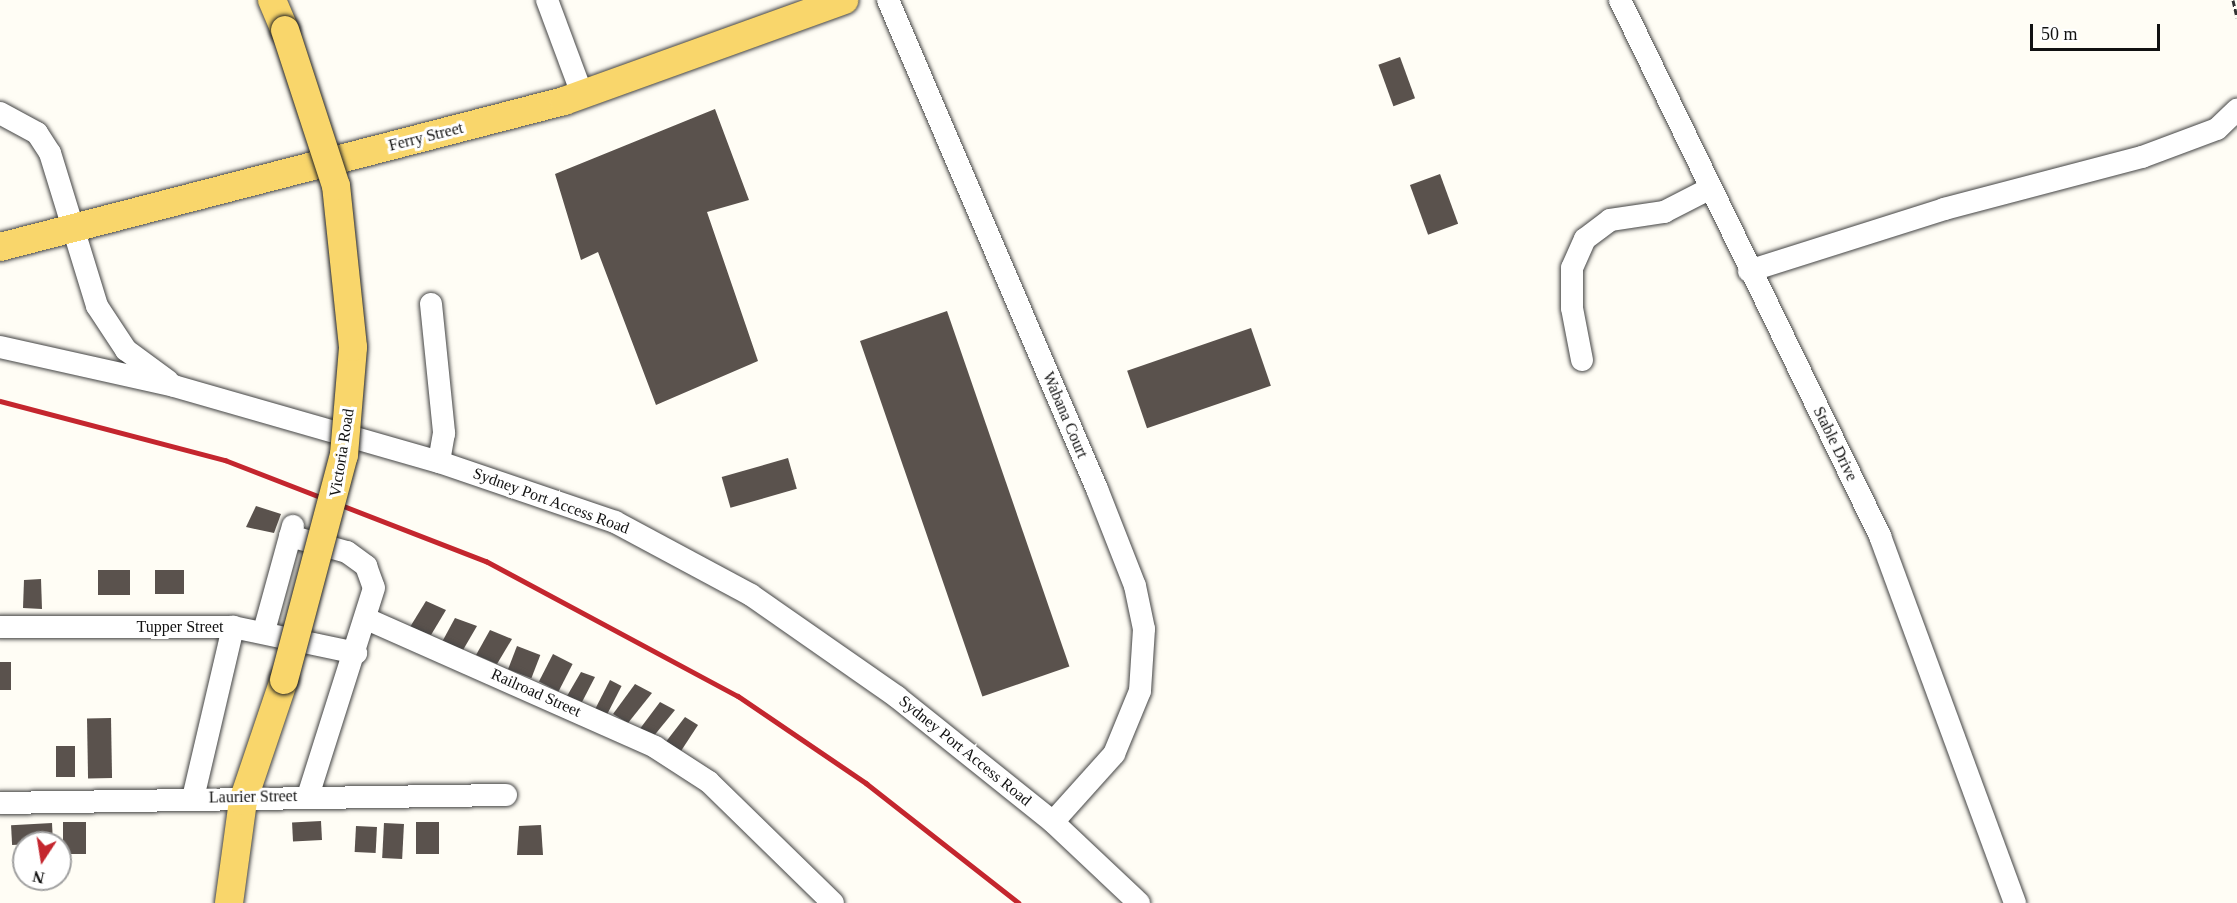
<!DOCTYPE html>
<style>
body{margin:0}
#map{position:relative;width:2237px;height:903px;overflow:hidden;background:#fffdf5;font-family:Georgia,serif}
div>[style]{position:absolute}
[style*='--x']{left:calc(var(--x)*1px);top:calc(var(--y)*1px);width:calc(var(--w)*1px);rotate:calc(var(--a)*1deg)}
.building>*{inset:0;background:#5a524d;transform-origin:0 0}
.path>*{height:3px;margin-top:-1.5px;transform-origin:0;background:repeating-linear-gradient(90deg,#333 0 6px,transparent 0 9px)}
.roads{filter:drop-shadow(0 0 2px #444) drop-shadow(0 0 2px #444)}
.minor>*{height:22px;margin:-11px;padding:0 11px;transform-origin:11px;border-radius:11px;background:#fff}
.major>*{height:28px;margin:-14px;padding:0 14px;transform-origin:14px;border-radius:14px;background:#f9d66b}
.rail>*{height:4.5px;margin:-2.25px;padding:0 2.25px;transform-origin:2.25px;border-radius:2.25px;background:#c4262e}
.bridges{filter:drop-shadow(0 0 2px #222) drop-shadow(0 0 2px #222)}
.major-bridge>*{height:28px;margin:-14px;padding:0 14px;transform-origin:14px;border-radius:14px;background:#f9d66b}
span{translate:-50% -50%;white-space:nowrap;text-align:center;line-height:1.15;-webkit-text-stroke:6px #fff;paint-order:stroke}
.street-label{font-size:16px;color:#111}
.north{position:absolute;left:12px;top:831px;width:60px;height:60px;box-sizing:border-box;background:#fff;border:2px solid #a0a0a0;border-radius:50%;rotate:192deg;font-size:16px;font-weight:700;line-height:24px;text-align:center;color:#111}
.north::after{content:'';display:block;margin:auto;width:21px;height:27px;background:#c4262e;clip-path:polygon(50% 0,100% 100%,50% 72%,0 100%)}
.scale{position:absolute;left:2030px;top:24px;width:130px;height:27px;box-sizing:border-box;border:3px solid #111;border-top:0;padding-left:8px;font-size:18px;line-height:21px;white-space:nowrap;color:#111;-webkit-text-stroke:4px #fff;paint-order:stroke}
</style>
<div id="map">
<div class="building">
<i style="left:1400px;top:57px;width:44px;height:23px;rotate:70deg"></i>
<i style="clip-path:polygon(715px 109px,749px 200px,707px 212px,758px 361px,656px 405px,598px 252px,581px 260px,555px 174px)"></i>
<i style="left:1440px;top:174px;width:53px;height:32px;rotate:70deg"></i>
<i style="left:947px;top:311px;width:376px;height:92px;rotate:71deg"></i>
<i style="left:1251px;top:328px;width:61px;height:131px;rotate:71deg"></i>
<i style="left:788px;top:458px;width:32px;height:69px;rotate:74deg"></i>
<i style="clip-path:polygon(256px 506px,281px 514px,274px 533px,246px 527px)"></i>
<i style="left:98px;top:570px;width:32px;height:25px"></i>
<i style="left:155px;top:570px;width:29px;height:24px"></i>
<i style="clip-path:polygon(41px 579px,42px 609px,23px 608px,24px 580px)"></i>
<i style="clip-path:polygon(426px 601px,446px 610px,431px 635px,410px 627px)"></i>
<i style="clip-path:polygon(455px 618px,477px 626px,463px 650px,442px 642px)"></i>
<i style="clip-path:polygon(490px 630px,512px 639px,497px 664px,476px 655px)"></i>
<i style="left:517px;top:646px;width:25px;height:25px;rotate:21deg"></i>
<i style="left:553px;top:654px;width:22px;height:31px;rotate:27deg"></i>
<i style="left:0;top:662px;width:11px;height:28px"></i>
<i style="clip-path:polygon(581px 672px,595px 677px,582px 702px,567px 696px)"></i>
<i style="left:610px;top:680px;width:13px;height:34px;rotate:27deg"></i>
<i style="clip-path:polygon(635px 684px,652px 693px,628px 723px,613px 714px)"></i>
<i style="clip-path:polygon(660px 702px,675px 710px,653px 737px,639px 730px)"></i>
<i style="clip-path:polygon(685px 717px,698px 725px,681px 751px,665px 743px)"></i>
<i style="left:111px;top:718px;width:60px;height:24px;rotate:89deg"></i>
<i style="left:56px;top:746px;width:19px;height:31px"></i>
<i style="left:321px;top:821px;width:19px;height:29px;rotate:87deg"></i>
<i style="left:63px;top:822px;width:23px;height:32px"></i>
<i style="left:416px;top:822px;width:23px;height:32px"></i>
<i style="left:52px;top:823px;width:20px;height:41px;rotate:87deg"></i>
<i style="left:384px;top:823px;width:20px;height:35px;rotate:3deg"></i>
<i style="clip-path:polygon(541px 825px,543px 855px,517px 855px,519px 826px)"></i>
<i style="left:356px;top:826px;width:21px;height:26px;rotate:3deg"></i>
</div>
<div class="path">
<i style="--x:2233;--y:0;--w:18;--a:77"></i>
</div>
<div class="roads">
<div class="minor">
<i style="--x:547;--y:0;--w:100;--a:69.6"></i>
<i style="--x:888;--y:0;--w:532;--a:66.86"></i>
<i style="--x:1097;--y:489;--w:104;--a:68.6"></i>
<i style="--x:1135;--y:586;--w:44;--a:78.2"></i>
<i style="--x:1144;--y:629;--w:62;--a:93.7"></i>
<i style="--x:1140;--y:691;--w:68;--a:112.4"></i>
<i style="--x:1114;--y:754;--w:91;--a:131.9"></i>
<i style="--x:1620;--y:0;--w:596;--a:64.12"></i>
<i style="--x:1880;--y:536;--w:391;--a:69.8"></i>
<i style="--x:0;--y:113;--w:42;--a:28.4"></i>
<i style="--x:37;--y:133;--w:24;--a:57"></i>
<i style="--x:50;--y:153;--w:160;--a:72.9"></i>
<i style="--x:97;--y:306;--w:53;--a:56.6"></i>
<i style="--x:126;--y:350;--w:52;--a:36.4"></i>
<i style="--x:1749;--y:271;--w:205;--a:-17.6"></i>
<i style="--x:1944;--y:209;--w:205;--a:-14.7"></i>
<i style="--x:2142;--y:157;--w:80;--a:-20.5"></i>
<i style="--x:2217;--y:129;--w:28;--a:-44"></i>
<i style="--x:431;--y:304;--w:130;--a:84.2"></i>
<i style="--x:444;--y:433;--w:29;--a:100"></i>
<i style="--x:0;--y:347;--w:178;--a:12.6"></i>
<i style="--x:174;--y:386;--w:276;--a:16"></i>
<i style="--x:439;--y:462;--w:186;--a:18.8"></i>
<i style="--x:615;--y:522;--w:154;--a:28.2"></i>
<i style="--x:751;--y:595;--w:178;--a:34.9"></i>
<i style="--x:897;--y:697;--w:200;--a:38.7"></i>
<i style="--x:1053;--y:822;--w:118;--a:43.3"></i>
<i style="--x:1582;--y:360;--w:53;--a:-100.9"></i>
<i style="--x:1572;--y:308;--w:40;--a:-90"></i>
<i style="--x:1572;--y:268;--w:32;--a:-66"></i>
<i style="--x:1585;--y:239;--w:31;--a:-37"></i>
<i style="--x:1610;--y:220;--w:55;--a:-8.4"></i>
<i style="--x:1664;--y:212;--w:51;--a:-27.1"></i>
<i style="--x:290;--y:536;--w:59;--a:15.7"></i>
<i style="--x:347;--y:552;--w:24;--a:36"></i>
<i style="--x:366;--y:566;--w:23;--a:70"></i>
<i style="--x:374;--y:588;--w:218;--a:107.6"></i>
<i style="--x:369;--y:620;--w:313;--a:23.9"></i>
<i style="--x:655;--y:747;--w:64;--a:32.9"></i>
<i style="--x:709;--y:782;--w:173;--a:44.3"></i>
<i style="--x:0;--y:627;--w:233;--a:0"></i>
<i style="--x:233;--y:627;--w:126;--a:11.9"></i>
<i style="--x:264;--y:631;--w:109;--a:-74.6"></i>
<i style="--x:193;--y:798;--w:176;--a:-76.8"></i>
<i style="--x:0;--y:803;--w:506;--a:-0.91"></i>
</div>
<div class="major">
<i style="--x:272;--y:0;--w:33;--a:67"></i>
<i style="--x:0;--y:247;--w:583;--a:-14.51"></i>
<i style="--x:564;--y:101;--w:298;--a:-19.8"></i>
<i style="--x:229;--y:903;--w:103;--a:-82.2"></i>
<i style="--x:243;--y:801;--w:128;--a:-71.3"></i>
</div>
</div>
<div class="rail">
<i style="--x:0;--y:401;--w:233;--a:14.7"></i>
<i style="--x:225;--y:460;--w:280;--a:21.2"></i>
<i style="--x:486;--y:561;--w:286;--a:28.2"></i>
<i style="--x:738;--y:696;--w:155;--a:34.2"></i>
<i style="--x:866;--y:783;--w:194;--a:38.1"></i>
</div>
<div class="bridges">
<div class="major-bridge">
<i style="--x:284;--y:680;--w:233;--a:-75.1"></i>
<i style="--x:344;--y:455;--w:108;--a:-85.2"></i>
<i style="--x:353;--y:347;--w:162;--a:-96"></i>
<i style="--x:336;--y:186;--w:164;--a:-108.1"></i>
</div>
</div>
<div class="street-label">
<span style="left:426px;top:137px;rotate:-14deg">Ferry Street</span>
<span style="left:1065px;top:415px;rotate:67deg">Wabana Court</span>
<span style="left:1835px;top:444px;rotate:64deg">Stable Drive</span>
<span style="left:342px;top:453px;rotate:-81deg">Victoria Road</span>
<span style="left:551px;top:501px;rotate:20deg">Sydney Port Access Road</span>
<span style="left:180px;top:627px">Tupper Street</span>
<span style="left:536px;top:693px;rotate:24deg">Railroad Street</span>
<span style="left:965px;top:751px;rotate:39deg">Sydney Port Access Road</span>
<span style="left:253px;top:797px;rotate:-1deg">Laurier Street</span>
</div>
<div class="north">N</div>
<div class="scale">50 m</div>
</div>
